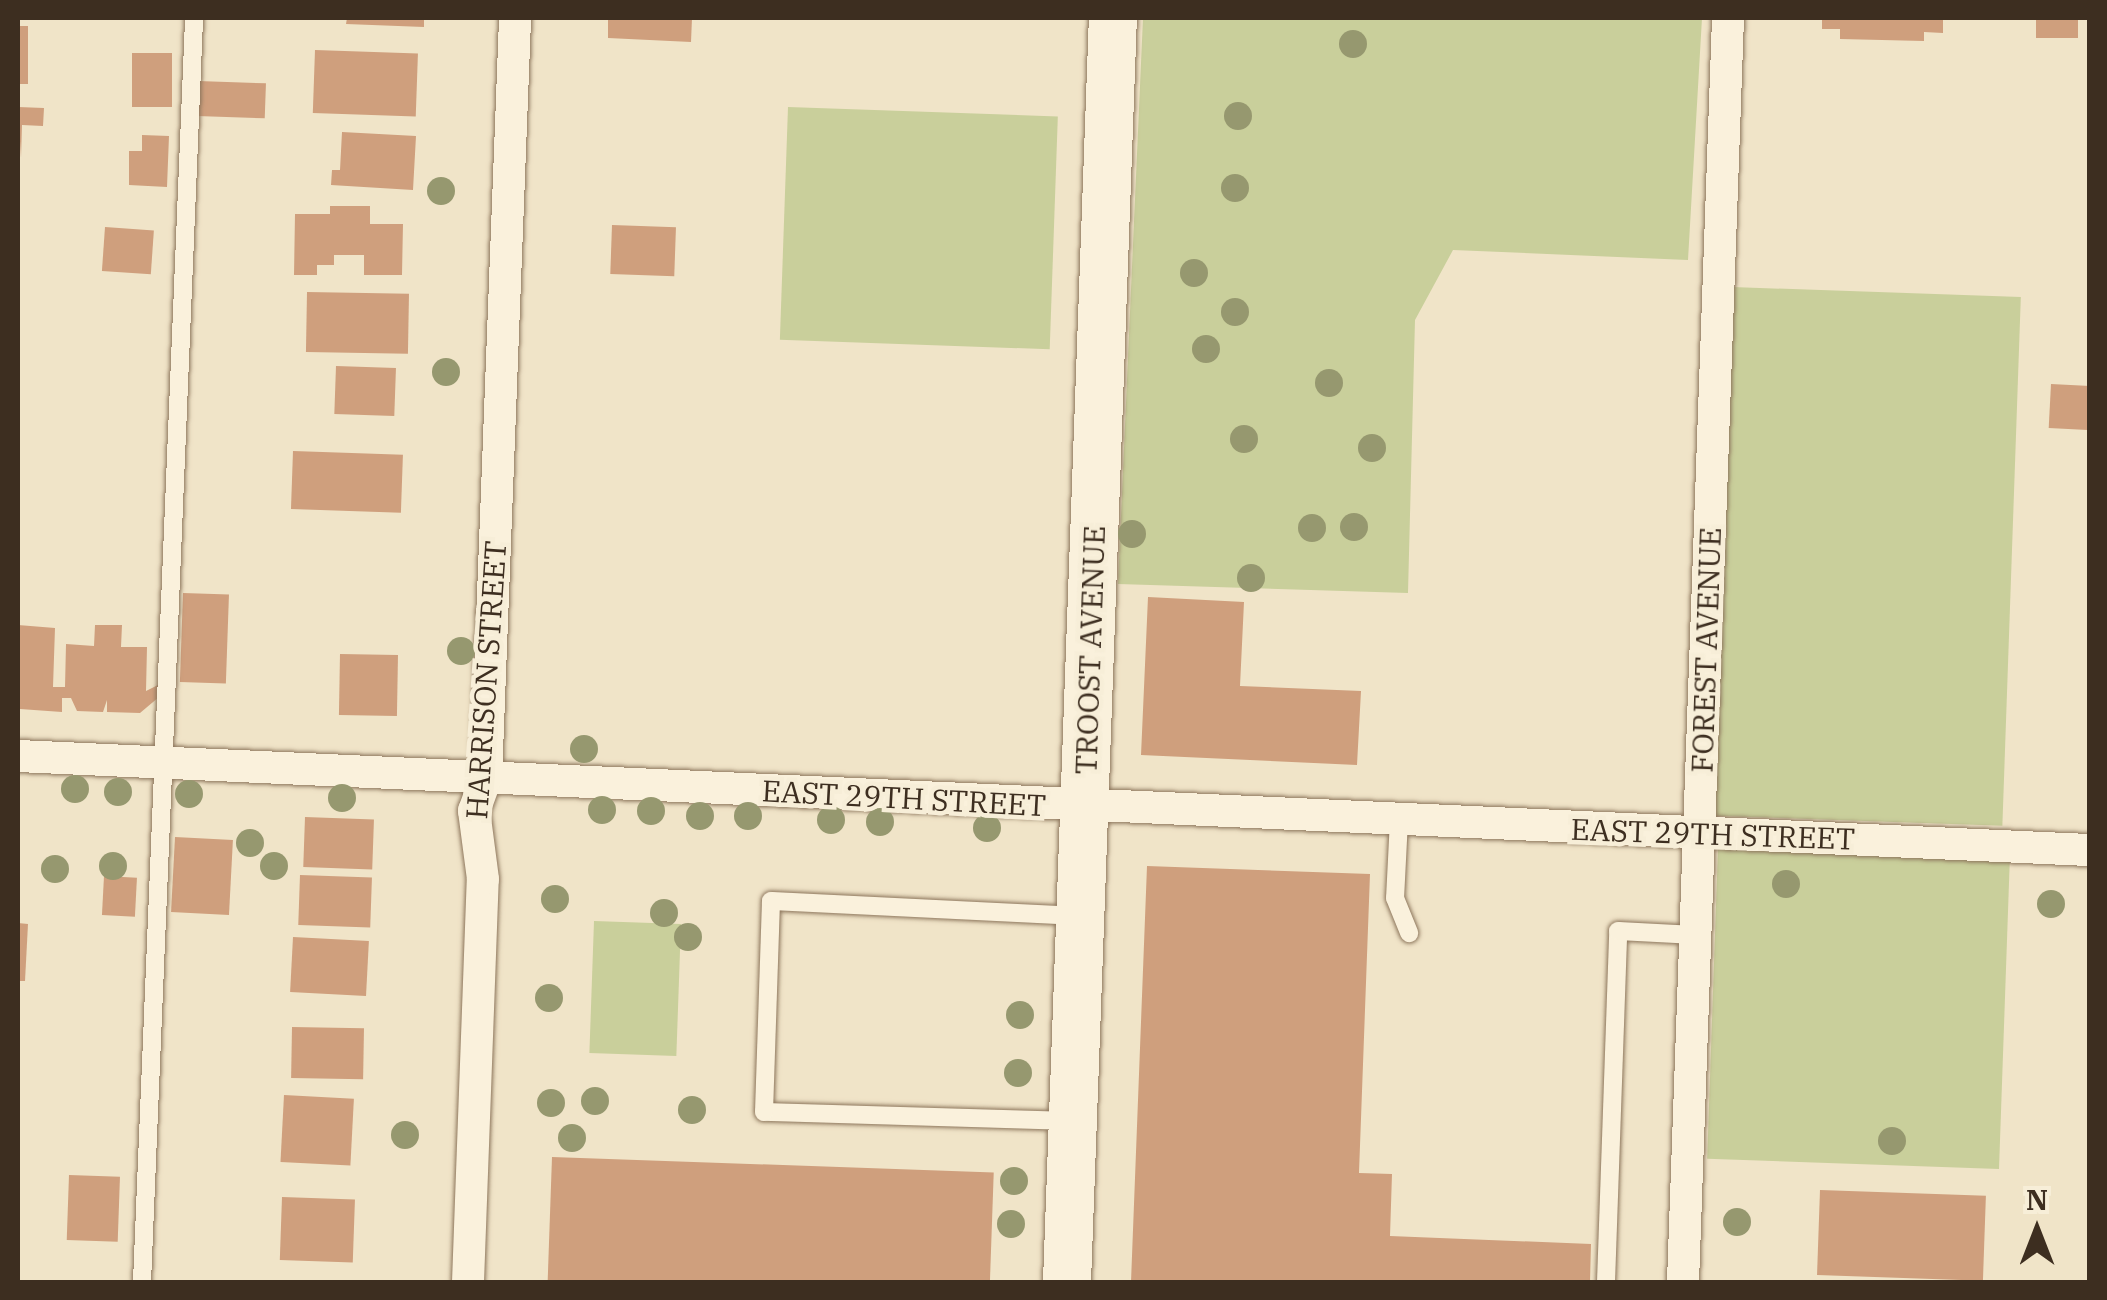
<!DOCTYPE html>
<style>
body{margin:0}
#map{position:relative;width:2107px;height:1300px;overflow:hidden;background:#f0e4c8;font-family:"IBM Plex Serif",serif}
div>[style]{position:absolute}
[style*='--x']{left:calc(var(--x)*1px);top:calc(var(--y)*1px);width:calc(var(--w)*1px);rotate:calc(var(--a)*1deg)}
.green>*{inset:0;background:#c9cf9b;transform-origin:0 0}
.building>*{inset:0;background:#cf9f7d;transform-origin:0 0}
.roads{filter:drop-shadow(0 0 2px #8d765c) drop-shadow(0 0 2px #8d765c)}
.lane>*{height:18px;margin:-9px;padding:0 9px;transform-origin:9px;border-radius:9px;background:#faf1dc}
.street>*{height:32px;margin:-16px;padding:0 16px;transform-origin:16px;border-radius:16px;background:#faf1dc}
.secondary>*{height:48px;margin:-24px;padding:0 24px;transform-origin:24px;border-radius:24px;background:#faf1dc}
.trees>*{width:28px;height:28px;margin:-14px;border-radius:50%;background:#96986f}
span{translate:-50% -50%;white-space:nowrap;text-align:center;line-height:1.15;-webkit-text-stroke:9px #f7eed8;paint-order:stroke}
.street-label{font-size:30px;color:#3d2e20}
.frame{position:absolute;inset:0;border:20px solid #3d2e20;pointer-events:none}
.north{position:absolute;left:1987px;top:1180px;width:100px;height:100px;-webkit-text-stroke:8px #f7eed8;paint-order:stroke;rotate:0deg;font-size:28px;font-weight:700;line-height:40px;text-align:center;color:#3d2e20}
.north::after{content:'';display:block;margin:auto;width:35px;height:45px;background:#3d2e20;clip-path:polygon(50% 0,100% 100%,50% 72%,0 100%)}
</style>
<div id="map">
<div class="green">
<i style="clip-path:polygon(1143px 18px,1702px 18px,1688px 260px,1453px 250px,1415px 320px,1408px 593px,1118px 584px)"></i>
<i style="left:788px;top:107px;width:270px;height:233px;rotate:2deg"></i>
<i style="left:1732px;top:287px;width:289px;height:529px;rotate:2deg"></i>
<i style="left:1718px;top:849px;width:292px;height:310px;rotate:2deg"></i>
<i style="left:594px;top:921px;width:87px;height:132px;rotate:2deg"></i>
</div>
<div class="building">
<i style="clip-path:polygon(347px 18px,424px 18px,424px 27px,346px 24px)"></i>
<i style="clip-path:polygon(608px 18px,692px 18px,691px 42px,608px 38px)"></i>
<i style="clip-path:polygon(1822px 18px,1943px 18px,1943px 33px,1924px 32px,1924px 41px,1840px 39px,1840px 29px,1822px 29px)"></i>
<i style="left:2036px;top:18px;width:42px;height:20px"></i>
<i style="left:18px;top:26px;width:10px;height:58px"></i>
<i style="left:315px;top:50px;width:103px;height:63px;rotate:2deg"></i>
<i style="left:132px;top:53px;width:40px;height:54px"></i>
<i style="left:198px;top:81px;width:68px;height:35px;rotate:2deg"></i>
<i style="clip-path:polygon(18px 107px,44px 108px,43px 126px,22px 125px,21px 158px)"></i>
<i style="clip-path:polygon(342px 132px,416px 136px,413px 190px,331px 185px,332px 170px,340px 170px)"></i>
<i style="clip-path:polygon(142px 135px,169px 136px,167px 187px,129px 185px,129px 151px,142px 151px)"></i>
<i style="clip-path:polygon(330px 206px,370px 206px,370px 224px,403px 224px,402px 275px,364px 275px,364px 255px,334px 255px,334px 265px,317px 265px,317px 275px,294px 275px,295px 214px,330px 214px)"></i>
<i style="left:612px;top:225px;width:64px;height:49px;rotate:2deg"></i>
<i style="left:105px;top:227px;width:49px;height:44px;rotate:4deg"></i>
<i style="left:307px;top:292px;width:102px;height:60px;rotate:1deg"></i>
<i style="left:336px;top:366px;width:60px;height:48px;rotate:2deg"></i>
<i style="left:2051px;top:384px;width:39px;height:44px;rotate:3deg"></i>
<i style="left:293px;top:451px;width:110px;height:58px;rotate:2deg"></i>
<i style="left:183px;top:593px;width:46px;height:89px;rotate:2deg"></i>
<i style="clip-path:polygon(1148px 597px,1244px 602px,1240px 686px,1361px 691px,1357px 765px,1141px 755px)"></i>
<i style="clip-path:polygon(18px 625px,55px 628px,53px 687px,65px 687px,66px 644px,94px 646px,95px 625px,122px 625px,121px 647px,147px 647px,146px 691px,158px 685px,159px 697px,140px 713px,107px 712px,107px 700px,103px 712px,77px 711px,71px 698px,62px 698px,62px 712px,20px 709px)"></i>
<i style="left:340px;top:654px;width:58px;height:61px;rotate:1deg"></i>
<i style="left:305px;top:817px;width:69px;height:50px;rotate:2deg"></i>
<i style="left:175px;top:837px;width:58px;height:75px;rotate:3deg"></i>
<i style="clip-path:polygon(1147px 866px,1370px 874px,1359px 1173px,1392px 1174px,1390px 1236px,1591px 1244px,1590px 1282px,1131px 1282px)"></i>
<i style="left:300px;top:875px;width:72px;height:50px;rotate:2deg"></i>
<i style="left:104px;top:876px;width:33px;height:39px;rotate:3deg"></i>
<i style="clip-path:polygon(18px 923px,28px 924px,25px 981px,18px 981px)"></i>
<i style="left:293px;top:937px;width:76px;height:55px;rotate:3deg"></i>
<i style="left:292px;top:1027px;width:72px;height:51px;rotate:1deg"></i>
<i style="left:284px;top:1095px;width:70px;height:67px;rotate:3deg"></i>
<i style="left:552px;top:1157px;width:442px;height:125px;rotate:2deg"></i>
<i style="left:69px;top:1175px;width:51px;height:65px;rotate:2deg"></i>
<i style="left:1820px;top:1190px;width:166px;height:85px;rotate:2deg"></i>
<i style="left:282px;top:1197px;width:73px;height:63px;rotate:2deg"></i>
</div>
<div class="roads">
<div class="lane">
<i style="--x:1399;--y:820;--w:78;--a:92.9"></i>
<i style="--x:1395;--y:898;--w:38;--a:68"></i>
<i style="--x:1071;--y:1121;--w:307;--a:-178.3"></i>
<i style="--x:764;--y:1112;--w:211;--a:-88.1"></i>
<i style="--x:771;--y:901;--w:309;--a:2.8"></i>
<i style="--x:142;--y:1282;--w:1265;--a:-87.64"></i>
<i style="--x:1606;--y:1282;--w:351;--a:-88"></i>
<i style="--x:1618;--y:931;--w:78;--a:2.9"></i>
</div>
<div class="street">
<i style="--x:18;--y:756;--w:2074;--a:2.6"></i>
<i style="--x:468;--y:1282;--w:403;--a:-87.9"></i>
<i style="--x:483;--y:879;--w:69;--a:-97.5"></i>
<i style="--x:474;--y:811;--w:35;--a:-70"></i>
<i style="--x:486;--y:778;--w:761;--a:-87.81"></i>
<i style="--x:1683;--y:1282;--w:1265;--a:-87.96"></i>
</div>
<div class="secondary">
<i style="--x:1067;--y:1282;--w:1265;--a:-87.92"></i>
</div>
</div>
<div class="trees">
<i style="left:1353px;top:44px"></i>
<i style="left:1238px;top:116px"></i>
<i style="left:1235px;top:188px"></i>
<i style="left:441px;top:191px"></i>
<i style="left:1194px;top:273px"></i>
<i style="left:1235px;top:312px"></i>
<i style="left:1206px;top:349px"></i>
<i style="left:446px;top:372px"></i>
<i style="left:1329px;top:383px"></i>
<i style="left:1244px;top:439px"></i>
<i style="left:1372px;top:448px"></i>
<i style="left:1354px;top:527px"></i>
<i style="left:1312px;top:528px"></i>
<i style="left:1132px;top:534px"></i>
<i style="left:1251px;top:578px"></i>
<i style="left:461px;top:651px"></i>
<i style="left:584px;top:749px"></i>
<i style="left:75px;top:789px"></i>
<i style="left:118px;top:792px"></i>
<i style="left:189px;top:794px"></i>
<i style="left:342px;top:798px"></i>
<i style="left:602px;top:810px"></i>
<i style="left:651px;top:811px"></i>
<i style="left:700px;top:816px"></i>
<i style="left:748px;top:816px"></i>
<i style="left:831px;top:820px"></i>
<i style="left:880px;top:822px"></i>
<i style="left:987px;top:828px"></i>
<i style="left:250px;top:843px"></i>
<i style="left:113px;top:866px"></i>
<i style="left:274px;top:866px"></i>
<i style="left:55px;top:869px"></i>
<i style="left:1786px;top:884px"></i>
<i style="left:555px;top:899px"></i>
<i style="left:2051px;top:904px"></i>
<i style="left:664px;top:913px"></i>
<i style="left:688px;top:937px"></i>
<i style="left:549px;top:998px"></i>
<i style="left:1020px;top:1015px"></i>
<i style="left:1018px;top:1073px"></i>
<i style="left:595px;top:1101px"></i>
<i style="left:551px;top:1103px"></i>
<i style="left:692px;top:1110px"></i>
<i style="left:405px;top:1135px"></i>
<i style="left:572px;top:1138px"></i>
<i style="left:1892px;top:1141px"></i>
<i style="left:1014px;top:1181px"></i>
<i style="left:1737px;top:1222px"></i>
<i style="left:1011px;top:1224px"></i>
</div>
<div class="street-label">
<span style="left:1090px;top:650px;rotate:-88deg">TROOST AVENUE</span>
<span style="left:1706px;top:650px;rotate:-88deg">FOREST AVENUE</span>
<span style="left:486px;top:680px;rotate:-86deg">HARRISON STREET</span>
<span style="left:904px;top:798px;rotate:3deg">EAST 29TH STREET</span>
<span style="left:1713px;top:834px;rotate:2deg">EAST 29TH STREET</span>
</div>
<div class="frame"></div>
<div class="north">N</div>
</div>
